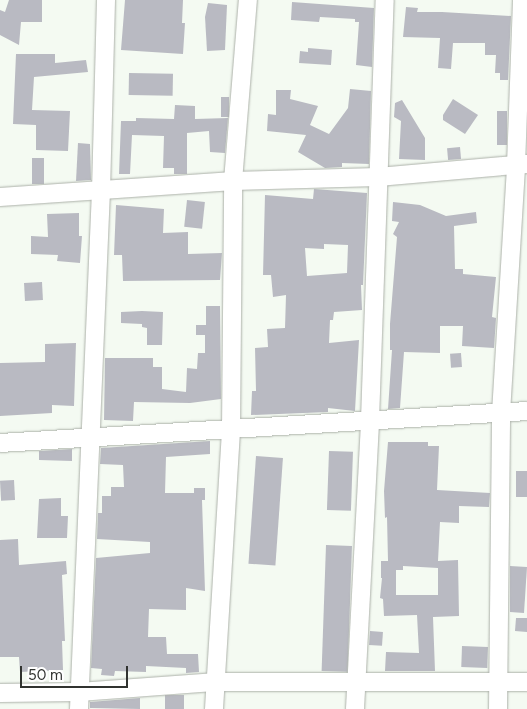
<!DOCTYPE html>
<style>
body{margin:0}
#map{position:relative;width:527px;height:709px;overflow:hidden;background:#f4faf2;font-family:Figtree,sans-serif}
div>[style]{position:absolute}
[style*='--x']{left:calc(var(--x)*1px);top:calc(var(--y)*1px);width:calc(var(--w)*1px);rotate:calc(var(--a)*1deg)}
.building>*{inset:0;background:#b9bac2;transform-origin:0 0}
.roads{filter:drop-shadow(0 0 1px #acb1a9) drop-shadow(0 0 1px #acb1a9)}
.minor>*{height:18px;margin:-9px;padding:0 9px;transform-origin:9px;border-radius:9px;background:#fff}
span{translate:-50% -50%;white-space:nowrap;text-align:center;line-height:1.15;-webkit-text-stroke:5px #fff;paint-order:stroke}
.scale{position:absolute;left:20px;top:666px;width:108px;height:22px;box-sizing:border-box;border:2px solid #313330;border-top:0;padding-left:6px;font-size:15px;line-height:18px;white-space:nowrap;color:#313330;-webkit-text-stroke:4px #fff;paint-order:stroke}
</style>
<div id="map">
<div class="building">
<i style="clip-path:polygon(9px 0,42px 0,42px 22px,21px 22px,19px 45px,0 35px,0 10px,5px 12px)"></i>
<i style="clip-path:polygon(125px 0,183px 0,182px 23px,185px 23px,183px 54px,121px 50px)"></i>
<i style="clip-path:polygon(292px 2px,374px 8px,372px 67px,356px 65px,359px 22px,355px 22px,355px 19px,320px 17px,319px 22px,291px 20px)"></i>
<i style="clip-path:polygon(208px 3px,227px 5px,225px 50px,207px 51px,205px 17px)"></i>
<i style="clip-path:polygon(406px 7px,418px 8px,417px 12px,442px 12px,511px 16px,508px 80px,500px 80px,500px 73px,495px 73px,496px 55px,485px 55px,485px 43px,453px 43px,451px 69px,438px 68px,440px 38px,403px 37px)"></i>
<i style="clip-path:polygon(308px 48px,332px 50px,331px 65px,299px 63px,300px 51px,308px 52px)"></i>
<i style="clip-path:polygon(16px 54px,55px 54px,55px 63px,86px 60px,88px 72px,34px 77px,32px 110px,70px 111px,68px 151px,36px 150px,36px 125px,13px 124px)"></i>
<i style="left:129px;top:73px;width:44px;height:22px;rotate:1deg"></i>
<i style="clip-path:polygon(350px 89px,371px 91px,369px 164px,342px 163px,342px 167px,325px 168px,298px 152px,306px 135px,267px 131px,268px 114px,276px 115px,276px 90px,291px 90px,290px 99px,318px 106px,310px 125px,329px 134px,348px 108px)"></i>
<i style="left:221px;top:97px;width:8px;height:20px"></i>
<i style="clip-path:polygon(453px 99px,478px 115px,465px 134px,443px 120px,443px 115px)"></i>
<i style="clip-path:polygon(402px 100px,425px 138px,425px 160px,399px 159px,401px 121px,394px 117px,395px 103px)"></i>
<i style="clip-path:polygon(175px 105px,195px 106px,195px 119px,228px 118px,225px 153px,210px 152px,209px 131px,187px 133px,187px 174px,174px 174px,174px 168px,163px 168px,164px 136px,132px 135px,130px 174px,119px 174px,121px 121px,136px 121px,136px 118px,174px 119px)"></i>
<i style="left:497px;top:111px;width:10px;height:34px"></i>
<i style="clip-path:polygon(78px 143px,90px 144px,91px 180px,76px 181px)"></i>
<i style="left:460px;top:147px;width:12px;height:13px;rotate:85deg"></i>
<i style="left:32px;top:158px;width:12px;height:26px"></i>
<i style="clip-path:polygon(evenodd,314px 189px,367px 193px,363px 285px,361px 285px,362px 310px,334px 312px,333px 320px,330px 320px,329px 343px,359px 340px,355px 411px,328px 408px,328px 412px,251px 415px,252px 391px,256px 391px,255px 348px,268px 347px,267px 329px,285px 328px,286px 295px,273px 297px,271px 275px,263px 275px,265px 195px,313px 199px,314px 189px,324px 244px,348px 245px,347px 273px,307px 276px,305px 248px,324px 249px,324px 244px)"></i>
<i style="left:187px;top:200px;width:18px;height:27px;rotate:6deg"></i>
<i style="clip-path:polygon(393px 202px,420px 205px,446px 216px,476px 212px,477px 223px,454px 226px,455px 269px,463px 269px,463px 274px,496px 277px,492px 317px,496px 318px,494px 348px,462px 346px,463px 326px,440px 326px,440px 353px,404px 352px,400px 408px,388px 409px,392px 350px,390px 350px,390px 324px,397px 237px,393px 234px,399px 222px,392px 221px)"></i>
<i style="clip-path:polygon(116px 205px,164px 209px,163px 233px,188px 232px,188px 254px,222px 253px,220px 280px,123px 281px,122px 255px,114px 255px)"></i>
<i style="clip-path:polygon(79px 213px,79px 236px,82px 236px,80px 263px,57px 261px,58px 255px,31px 254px,31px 236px,48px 237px,47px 214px)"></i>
<i style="left:42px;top:282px;width:18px;height:18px;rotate:87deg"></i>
<i style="clip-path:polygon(206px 306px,220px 306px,221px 399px,190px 403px,134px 402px,133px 421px,104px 420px,105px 358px,153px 358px,153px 367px,162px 367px,162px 389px,186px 392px,187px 368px,197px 369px,198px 353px,205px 353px,205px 335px,196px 335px,196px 325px,206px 325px)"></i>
<i style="clip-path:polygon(142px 311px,163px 312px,162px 345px,147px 345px,147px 328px,142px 327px,142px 324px,121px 323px,121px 312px)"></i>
<i style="clip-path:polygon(76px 343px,74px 406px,52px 405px,52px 413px,0 416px,0 363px,45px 362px,45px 344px)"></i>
<i style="left:461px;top:353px;width:14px;height:11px;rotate:86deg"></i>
<i style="clip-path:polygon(210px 441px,210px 454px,166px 457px,165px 493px,194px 493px,194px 488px,205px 488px,205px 500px,202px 500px,205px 591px,186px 588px,186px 610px,149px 609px,148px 637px,166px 637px,167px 654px,198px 654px,199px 672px,186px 673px,186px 668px,146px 666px,146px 672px,115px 671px,114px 676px,101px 675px,102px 669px,91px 668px,96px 558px,150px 553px,150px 542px,97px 539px,98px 513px,102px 513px,102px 496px,111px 496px,111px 487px,124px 487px,123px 465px,100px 464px,101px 448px)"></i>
<i style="clip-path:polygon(evenodd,388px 442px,428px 442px,428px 446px,439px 446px,437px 490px,490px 493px,489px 507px,459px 506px,459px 523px,440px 522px,438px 561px,458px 560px,459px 616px,433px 617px,435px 671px,385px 671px,386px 652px,419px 653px,417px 615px,384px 616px,383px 599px,380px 598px,382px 578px,381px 578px,381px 561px,388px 561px,387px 517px,385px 518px,384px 491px,388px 442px,403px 566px,438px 568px,438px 595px,396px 595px,396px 570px,403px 570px,403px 566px)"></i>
<i style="clip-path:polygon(72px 449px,72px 461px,39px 460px,39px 451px)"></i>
<i style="left:329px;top:451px;width:24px;height:59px;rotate:2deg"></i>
<i style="left:256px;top:456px;width:27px;height:108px;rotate:4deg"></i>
<i style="left:516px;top:471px;width:11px;height:26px"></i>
<i style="left:14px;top:480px;width:20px;height:14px;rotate:87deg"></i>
<i style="clip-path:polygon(61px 498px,61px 516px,68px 516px,67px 538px,37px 538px,39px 499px)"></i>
<i style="clip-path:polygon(18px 539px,19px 565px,66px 561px,67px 574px,62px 575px,65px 641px,62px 641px,63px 670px,20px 672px,19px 657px,0 657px,0 540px)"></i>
<i style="left:326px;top:545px;width:26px;height:126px;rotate:2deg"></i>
<i style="clip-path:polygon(510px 566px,527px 567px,524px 613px,510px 612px)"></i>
<i style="clip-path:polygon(516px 618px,527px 618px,527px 632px,515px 631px)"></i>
<i style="left:370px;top:631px;width:13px;height:14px;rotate:4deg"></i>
<i style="left:462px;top:646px;width:26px;height:21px;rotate:2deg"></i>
<i style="left:184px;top:695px;width:14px;height:19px;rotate:90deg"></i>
<i style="clip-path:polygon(140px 698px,140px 709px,90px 708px,90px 702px)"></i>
</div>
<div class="roads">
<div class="minor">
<i style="--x:0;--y:197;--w:234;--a:-3.9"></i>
<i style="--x:233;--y:181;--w:145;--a:-1.6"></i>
<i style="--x:378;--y:177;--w:149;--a:-5"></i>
<i style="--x:0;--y:443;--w:528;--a:-3.47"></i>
<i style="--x:0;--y:693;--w:79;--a:-0.7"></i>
<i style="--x:79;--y:692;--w:135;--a:-4.2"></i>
<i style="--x:214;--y:682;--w:313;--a:0"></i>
<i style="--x:79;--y:709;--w:518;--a:-87.57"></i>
<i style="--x:101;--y:191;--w:191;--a:-88.5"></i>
<i style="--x:214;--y:709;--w:280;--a:-86.5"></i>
<i style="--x:231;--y:430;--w:249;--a:-89.5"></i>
<i style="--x:233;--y:181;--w:182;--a:-85.3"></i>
<i style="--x:355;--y:709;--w:289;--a:-87"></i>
<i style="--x:370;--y:420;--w:420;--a:-88"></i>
<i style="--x:498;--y:709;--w:296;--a:-89.4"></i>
<i style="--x:501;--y:413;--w:248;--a:-86.5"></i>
<i style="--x:516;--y:165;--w:165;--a:-87.9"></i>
</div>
</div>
<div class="scale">50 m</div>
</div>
